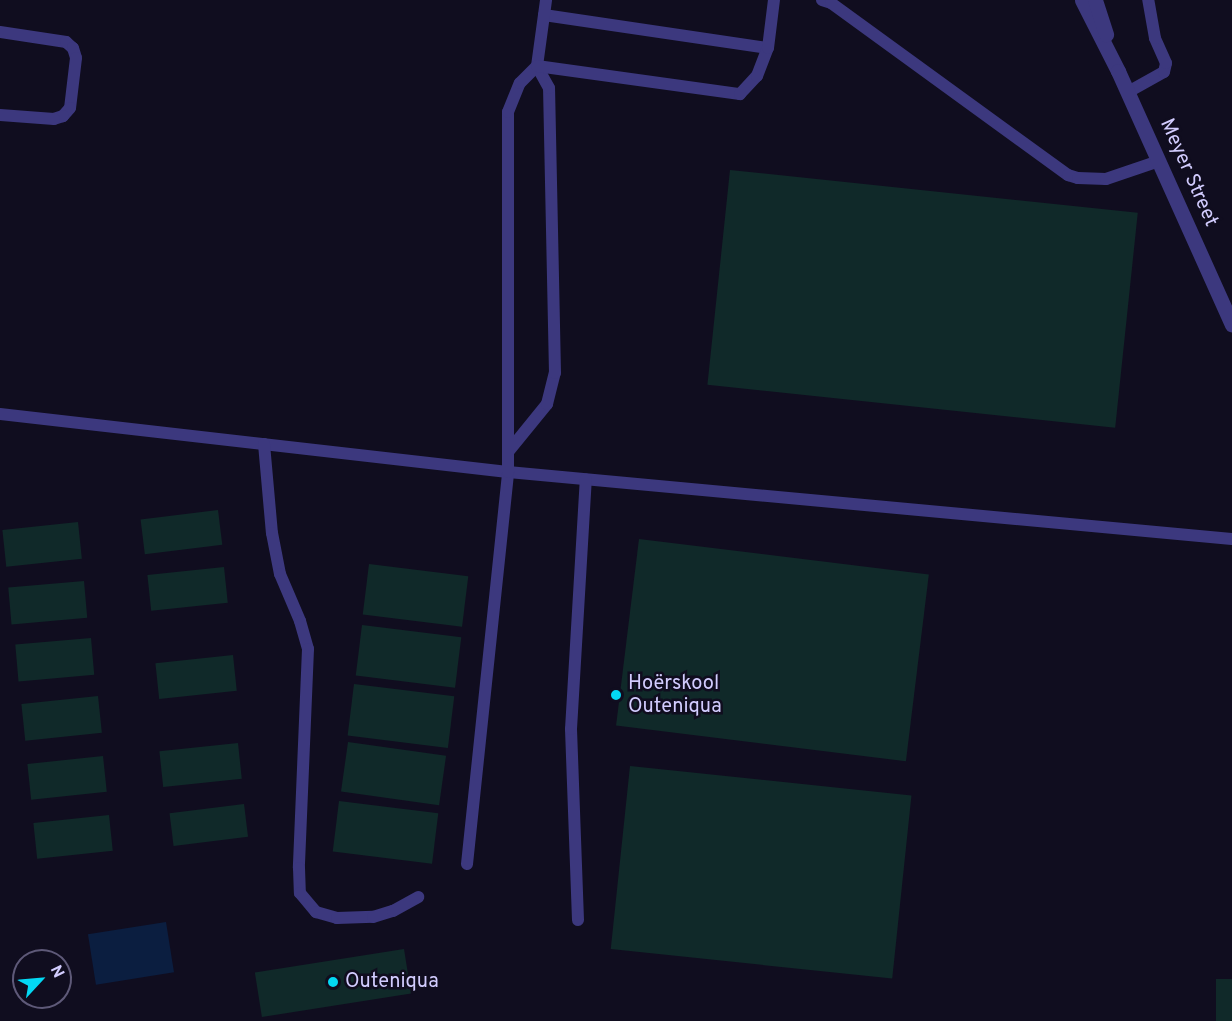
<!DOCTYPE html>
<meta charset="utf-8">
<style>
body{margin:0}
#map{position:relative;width:1232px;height:1021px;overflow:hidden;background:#100d1f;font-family:Overpass,sans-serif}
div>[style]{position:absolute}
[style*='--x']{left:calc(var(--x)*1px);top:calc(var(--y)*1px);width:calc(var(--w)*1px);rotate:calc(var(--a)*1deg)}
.green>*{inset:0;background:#102929;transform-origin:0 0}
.water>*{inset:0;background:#0b1e40;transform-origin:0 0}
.lane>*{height:12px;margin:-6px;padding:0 6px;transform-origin:6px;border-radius:6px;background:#3c387e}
.street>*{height:15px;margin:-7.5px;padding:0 7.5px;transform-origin:7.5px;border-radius:7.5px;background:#3c387e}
.dots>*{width:16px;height:16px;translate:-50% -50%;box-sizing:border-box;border:3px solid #100d1f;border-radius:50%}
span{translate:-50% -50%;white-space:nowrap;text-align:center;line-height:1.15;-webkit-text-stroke:5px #100d1f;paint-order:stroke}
.street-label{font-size:20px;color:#d2ccfe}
.poi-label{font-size:20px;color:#d2ccfe}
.left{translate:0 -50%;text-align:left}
.north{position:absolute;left:12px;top:949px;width:60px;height:60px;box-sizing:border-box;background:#100d1f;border:2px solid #5e5978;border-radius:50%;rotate:64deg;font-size:16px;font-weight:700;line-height:24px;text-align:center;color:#d2ccfe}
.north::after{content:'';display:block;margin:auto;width:21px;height:27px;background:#03d8f3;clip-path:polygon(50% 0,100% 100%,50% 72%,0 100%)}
</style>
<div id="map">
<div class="green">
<i style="left:730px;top:170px;width:410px;height:216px;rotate:6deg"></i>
<i style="left:218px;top:510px;width:35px;height:78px;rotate:83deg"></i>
<i style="left:78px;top:522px;width:37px;height:76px;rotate:84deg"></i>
<i style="left:639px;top:539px;width:292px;height:188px;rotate:7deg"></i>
<i style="left:369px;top:564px;width:100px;height:51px;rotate:7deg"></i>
<i style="left:224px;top:567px;width:36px;height:77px;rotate:84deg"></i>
<i style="left:84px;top:581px;width:37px;height:76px;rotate:85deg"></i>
<i style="left:362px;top:625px;width:100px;height:51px;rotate:7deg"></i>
<i style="left:91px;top:638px;width:37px;height:76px;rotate:85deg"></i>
<i style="left:233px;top:655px;width:36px;height:78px;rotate:84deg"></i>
<i style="left:354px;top:684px;width:101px;height:52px;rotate:7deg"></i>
<i style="left:98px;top:696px;width:37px;height:77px;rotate:84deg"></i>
<i style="left:348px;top:742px;width:99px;height:50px;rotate:8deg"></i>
<i style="left:238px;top:743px;width:36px;height:79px;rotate:84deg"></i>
<i style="left:103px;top:756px;width:36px;height:76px;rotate:84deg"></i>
<i style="left:630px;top:766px;width:283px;height:184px;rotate:6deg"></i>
<i style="left:339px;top:801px;width:100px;height:51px;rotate:7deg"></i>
<i style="left:244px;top:804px;width:33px;height:75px;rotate:83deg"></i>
<i style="left:109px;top:815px;width:36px;height:76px;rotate:84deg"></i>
<i style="left:404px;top:949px;width:45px;height:151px;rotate:81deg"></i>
<i style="left:1216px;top:979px;width:16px;height:42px"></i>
</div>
<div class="water">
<i style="left:166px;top:922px;width:51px;height:79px;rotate:81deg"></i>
</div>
<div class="lane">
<i style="--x:822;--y:0;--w:9;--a:18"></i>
<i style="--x:831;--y:3;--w:293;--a:36"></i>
<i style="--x:1068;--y:175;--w:10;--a:17"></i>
<i style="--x:1078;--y:178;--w:28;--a:2"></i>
<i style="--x:1106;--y:179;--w:56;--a:-18.8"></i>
<i style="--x:544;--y:15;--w:226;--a:8.4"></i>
<i style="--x:0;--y:32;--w:67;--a:8.6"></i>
<i style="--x:66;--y:42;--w:9;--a:41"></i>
<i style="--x:73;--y:48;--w:10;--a:73"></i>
<i style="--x:76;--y:58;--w:50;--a:96.8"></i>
<i style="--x:70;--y:108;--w:11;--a:131"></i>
<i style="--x:63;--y:116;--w:9;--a:162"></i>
<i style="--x:54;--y:119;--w:54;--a:-175.8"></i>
<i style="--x:1128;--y:92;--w:41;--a:-29.1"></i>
<i style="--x:1164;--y:72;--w:9;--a:-77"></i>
<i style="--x:1166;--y:63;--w:27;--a:-114"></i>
<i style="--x:1155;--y:38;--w:39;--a:-100"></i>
<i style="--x:0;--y:414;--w:511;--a:6.51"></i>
<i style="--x:508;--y:472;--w:727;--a:5.29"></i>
<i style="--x:264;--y:444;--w:89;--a:84.9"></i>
<i style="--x:272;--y:533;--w:42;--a:79"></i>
<i style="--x:280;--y:574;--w:51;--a:66.9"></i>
<i style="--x:300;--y:621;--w:29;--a:74"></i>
<i style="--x:308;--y:649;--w:219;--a:92.4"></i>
<i style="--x:299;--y:868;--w:25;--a:88"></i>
<i style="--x:300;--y:893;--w:25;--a:50"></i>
<i style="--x:316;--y:912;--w:22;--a:16"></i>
<i style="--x:337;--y:918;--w:36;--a:-2"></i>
<i style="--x:373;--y:917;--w:21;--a:-17"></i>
<i style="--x:393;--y:911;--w:29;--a:-29"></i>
<i style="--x:508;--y:452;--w:62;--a:-50.9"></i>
<i style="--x:547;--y:404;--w:32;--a:-76"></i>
<i style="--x:555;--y:373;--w:285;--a:-91.2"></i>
<i style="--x:549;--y:88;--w:25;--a:-119"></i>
<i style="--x:537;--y:66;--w:67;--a:-82.2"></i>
<i style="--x:467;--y:864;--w:394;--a:-84"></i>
<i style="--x:508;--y:472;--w:360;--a:-90"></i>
<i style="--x:508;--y:112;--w:31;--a:-68"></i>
<i style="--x:520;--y:83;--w:24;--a:-45"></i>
<i style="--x:537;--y:66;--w:205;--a:7.9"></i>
<i style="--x:740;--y:94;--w:25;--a:-47"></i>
<i style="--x:757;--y:76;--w:30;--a:-69"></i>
<i style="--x:768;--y:48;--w:48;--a:-82.9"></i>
<i style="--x:578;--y:920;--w:191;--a:-92.1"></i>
<i style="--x:571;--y:729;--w:250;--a:-86.6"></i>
</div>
<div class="street">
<i style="--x:1082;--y:0;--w:80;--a:63.1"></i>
<i style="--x:1118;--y:71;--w:278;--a:65.8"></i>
<i style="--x:1095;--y:0;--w:36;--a:72"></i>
</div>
<div class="dots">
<i style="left:616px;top:695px;background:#03d8f3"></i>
<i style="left:333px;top:982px;background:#03d8f3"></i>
</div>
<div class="street-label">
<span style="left:1188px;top:173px;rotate:66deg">Meyer Street</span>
</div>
<div class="poi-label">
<span class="left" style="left:628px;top:696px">Hoërskool<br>Outeniqua</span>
<span class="left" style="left:345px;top:982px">Outeniqua</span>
</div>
<div class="north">N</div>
</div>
